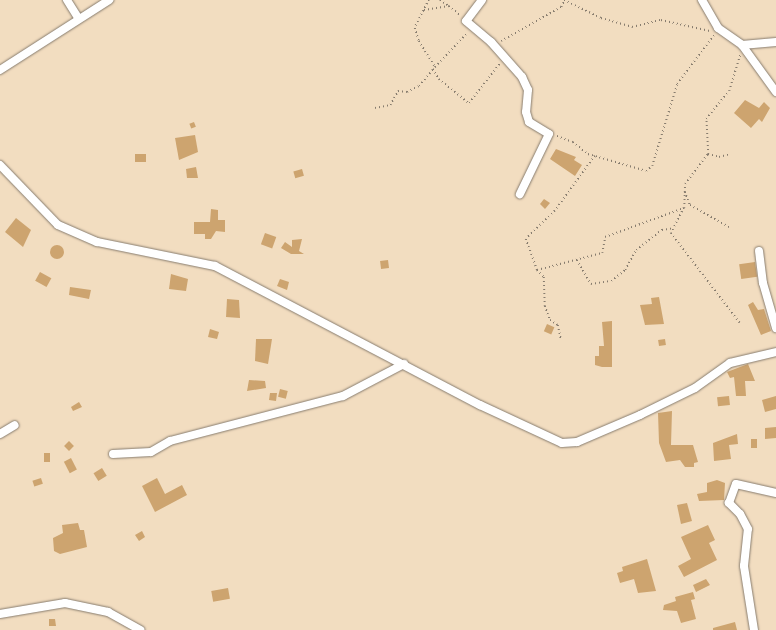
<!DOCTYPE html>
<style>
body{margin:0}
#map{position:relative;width:776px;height:630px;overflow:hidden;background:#f2ddc0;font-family:Mynerve,sans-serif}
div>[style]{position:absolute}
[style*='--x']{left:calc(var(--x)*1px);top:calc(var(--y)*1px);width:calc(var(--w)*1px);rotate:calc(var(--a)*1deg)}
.building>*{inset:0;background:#cda46f;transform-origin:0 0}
.round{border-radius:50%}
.path>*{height:1.5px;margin-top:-0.75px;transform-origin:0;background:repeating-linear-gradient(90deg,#877c6e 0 1px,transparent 0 4px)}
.roads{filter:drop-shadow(0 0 1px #877c6e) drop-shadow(0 0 1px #877c6e)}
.street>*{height:8px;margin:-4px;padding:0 4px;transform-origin:4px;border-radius:4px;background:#fff}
span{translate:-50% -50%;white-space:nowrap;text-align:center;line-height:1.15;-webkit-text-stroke:3.5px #f6f6f2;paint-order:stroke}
</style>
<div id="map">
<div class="building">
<i style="clip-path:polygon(745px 100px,759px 108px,764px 102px,770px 108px,762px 122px,759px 119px,751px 128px,734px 113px)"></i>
<i style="left:194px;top:122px;width:5px;height:5px;rotate:68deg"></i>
<i style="clip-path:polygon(195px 135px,198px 152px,179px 160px,175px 138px)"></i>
<i style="clip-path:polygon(556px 149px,576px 157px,574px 160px,582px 165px,575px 176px,550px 159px)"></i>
<i style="left:146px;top:154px;width:8px;height:11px;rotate:90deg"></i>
<i style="clip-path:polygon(196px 167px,198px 178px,187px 178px,186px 169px)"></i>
<i style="left:302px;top:169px;width:7px;height:9px;rotate:74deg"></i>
<i style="clip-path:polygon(544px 199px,550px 203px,545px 209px,540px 204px)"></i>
<i style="clip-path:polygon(211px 209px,218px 210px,218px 220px,225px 220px,225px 232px,216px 231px,211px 239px,205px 239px,205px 234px,194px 234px,194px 222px,210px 222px)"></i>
<i style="clip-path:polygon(16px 218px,31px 230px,23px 247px,5px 232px)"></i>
<i style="left:265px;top:233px;width:12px;height:12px;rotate:20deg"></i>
<i style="clip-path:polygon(302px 239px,299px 251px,304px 254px,291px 254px,281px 248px,285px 242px,292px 247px,292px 240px)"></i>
<i class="round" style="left:50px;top:245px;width:14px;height:14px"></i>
<i style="left:388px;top:260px;width:8px;height:8px;rotate:83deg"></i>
<i style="left:755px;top:262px;width:15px;height:16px;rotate:82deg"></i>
<i style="left:40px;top:272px;width:13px;height:10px;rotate:29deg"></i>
<i style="clip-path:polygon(171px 274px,188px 279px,186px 291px,169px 289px)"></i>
<i style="clip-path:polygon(280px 279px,289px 282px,287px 290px,277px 286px)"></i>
<i style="clip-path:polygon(70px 287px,91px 290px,89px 299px,69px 295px)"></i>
<i style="clip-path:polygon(659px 297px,664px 324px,645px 325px,640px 305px,652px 304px,651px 298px)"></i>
<i style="clip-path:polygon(227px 299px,239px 300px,240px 318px,226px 317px)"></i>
<i style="clip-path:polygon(753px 302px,758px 310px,764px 309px,771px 331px,761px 335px,748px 305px)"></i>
<i style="clip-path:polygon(612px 321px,612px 367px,602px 367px,595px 365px,595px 356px,599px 356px,599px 346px,604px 346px,602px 322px)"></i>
<i style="left:547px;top:324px;width:8px;height:8px;rotate:23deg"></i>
<i style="clip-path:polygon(210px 329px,219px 332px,217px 339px,208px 337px)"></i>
<i style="clip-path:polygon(256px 339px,272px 339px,268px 364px,255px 361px)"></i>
<i style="left:665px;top:339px;width:6px;height:7px;rotate:81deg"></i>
<i style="clip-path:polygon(748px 364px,755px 381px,745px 381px,746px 396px,736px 396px,734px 377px,730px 378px,727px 372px)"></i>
<i style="clip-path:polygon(249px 380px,265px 381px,266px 388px,247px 391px)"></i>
<i style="left:280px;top:389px;width:8px;height:8px;rotate:14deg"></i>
<i style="clip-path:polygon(270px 393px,277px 393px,276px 401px,269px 400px)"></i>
<i style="left:729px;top:396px;width:9px;height:12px;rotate:84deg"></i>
<i style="clip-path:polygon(776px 396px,776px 409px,765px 412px,762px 400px)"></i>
<i style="clip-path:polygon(79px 402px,82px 407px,73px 411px,71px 407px)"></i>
<i style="clip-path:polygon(672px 411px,671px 445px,693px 445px,698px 462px,694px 463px,694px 467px,685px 467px,680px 460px,666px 462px,659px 443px,658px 413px)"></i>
<i style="clip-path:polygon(776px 427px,776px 438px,765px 439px,765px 428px)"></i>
<i style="clip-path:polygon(737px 434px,738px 444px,729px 445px,731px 459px,714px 461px,713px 443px)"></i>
<i style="left:757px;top:439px;width:9px;height:6px;rotate:90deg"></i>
<i style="left:69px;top:441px;width:7px;height:7px;rotate:45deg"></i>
<i style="left:44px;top:453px;width:6px;height:9px"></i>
<i style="left:71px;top:458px;width:13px;height:8px;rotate:63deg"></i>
<i style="left:102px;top:468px;width:9px;height:10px;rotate:58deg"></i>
<i style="left:41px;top:478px;width:6px;height:9px;rotate:72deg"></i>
<i style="clip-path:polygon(157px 478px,165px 494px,182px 485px,187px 495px,155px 512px,142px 486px)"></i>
<i style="clip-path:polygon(717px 480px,725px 483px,724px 500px,699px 501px,697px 494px,707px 492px,707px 483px)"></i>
<i style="clip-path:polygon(687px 503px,692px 521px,681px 524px,677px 505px)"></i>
<i style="clip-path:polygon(78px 523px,80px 530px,84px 530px,87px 547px,60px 554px,54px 551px,53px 538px,63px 533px,62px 525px)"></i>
<i style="clip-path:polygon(708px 525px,715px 540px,709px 543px,717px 560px,684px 577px,678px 566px,691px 559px,681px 537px)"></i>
<i style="clip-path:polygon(142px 531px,145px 537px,139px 541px,135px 535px)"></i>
<i style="clip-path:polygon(647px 559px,656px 591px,638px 593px,634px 579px,620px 583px,617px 573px,623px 571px,622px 567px)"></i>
<i style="clip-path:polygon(706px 579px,710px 585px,696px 592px,693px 585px)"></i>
<i style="left:228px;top:588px;width:11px;height:17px;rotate:80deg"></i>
<i style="clip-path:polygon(693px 592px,695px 599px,691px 600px,696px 619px,681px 623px,677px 611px,663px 610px,664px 605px,676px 601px,675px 597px)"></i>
<i style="clip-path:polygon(49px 619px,55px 619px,56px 626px,49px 626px)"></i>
<i style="clip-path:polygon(735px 622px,737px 630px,713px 630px,713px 628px)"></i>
</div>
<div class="path">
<i style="--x:429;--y:0;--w:31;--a:117"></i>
<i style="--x:415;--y:28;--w:14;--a:73"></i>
<i style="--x:419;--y:41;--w:31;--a:58"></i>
<i style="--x:435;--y:67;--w:47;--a:-46.7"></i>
<i style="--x:440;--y:0;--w:11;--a:34"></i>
<i style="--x:564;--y:0;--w:41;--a:25.9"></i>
<i style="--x:601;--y:18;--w:32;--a:16"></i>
<i style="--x:632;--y:27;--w:30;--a:-14"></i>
<i style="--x:661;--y:20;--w:50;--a:12.7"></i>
<i style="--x:424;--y:10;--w:25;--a:-9"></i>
<i style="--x:449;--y:6;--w:14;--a:39"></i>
<i style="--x:501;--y:41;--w:69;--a:-29.5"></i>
<i style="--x:561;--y:7;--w:7;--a:-63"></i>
<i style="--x:433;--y:69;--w:12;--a:59"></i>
<i style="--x:439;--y:79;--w:38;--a:39"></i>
<i style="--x:469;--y:103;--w:51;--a:-52.2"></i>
<i style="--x:375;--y:108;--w:15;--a:-11"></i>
<i style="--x:390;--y:105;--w:16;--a:-60"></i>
<i style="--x:398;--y:91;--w:9;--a:6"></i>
<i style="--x:407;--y:92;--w:13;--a:-27"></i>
<i style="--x:419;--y:86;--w:25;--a:-50"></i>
<i style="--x:557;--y:136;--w:17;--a:21"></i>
<i style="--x:573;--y:142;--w:19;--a:39"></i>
<i style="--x:588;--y:154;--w:60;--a:16.3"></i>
<i style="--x:646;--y:171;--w:8;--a:-40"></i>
<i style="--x:652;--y:166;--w:86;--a:-73"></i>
<i style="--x:677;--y:84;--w:61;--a:-52.9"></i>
<i style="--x:708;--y:154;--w:11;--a:15"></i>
<i style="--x:719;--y:157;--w:11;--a:-15"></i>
<i style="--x:595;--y:156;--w:68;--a:126"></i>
<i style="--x:555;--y:211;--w:40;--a:136"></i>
<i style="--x:526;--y:239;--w:33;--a:70"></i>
<i style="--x:537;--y:270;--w:67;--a:-14.7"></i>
<i style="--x:602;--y:253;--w:16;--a:-79"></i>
<i style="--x:605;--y:237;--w:84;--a:-20.2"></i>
<i style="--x:684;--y:208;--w:24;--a:-88"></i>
<i style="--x:685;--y:184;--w:38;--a:-53"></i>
<i style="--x:708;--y:154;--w:35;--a:-93"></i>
<i style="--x:706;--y:119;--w:36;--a:-51"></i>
<i style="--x:729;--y:91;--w:38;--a:-73"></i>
<i style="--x:685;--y:192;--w:14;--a:69"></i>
<i style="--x:690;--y:205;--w:45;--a:29.4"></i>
<i style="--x:684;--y:208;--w:28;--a:117"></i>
<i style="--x:671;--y:233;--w:113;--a:52.5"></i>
<i style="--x:577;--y:260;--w:28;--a:60"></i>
<i style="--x:591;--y:284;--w:20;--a:-9"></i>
<i style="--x:611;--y:281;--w:18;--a:-38"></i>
<i style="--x:625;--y:270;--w:23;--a:-61"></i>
<i style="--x:636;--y:250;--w:33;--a:-38"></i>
<i style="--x:662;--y:230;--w:12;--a:-9"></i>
<i style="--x:537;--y:270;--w:10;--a:45"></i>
<i style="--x:544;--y:277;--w:29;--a:88"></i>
<i style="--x:545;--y:306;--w:15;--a:70"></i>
<i style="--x:550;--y:320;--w:9;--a:32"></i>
<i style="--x:558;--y:325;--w:14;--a:78"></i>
</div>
<div class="roads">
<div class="street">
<i style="--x:67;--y:0;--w:22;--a:58"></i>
<i style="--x:482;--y:0;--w:26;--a:127"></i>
<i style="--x:466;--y:21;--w:33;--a:40"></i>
<i style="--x:491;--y:42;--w:47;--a:48.5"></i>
<i style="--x:522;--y:77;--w:14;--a:65"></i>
<i style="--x:528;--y:90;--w:22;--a:95"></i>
<i style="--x:526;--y:112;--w:10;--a:73"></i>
<i style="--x:529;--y:122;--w:23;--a:31"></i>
<i style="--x:549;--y:134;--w:67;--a:115.8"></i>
<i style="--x:702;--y:0;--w:32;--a:60"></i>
<i style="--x:718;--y:28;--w:29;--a:35"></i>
<i style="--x:742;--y:45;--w:58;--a:54.1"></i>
<i style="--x:742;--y:45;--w:34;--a:-5"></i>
<i style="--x:0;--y:70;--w:130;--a:-32.7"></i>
<i style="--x:0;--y:165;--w:83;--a:46"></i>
<i style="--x:58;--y:225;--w:43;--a:23.6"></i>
<i style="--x:97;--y:242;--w:120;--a:11.5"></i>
<i style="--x:215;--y:266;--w:299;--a:27.7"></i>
<i style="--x:480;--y:405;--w:90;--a:24.9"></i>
<i style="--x:562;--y:443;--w:15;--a:-4"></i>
<i style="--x:577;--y:442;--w:69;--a:-23.2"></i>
<i style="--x:640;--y:415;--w:61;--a:-26.1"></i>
<i style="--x:695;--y:388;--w:43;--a:-35.5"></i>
<i style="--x:730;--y:363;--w:47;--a:-13.4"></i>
<i style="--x:759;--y:251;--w:32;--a:83"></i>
<i style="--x:763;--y:283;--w:47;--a:73.9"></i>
<i style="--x:0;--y:434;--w:17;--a:-31"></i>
<i style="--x:113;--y:454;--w:38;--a:-3"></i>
<i style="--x:151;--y:452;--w:22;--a:-30"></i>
<i style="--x:170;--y:441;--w:179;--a:-14.6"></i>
<i style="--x:343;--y:396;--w:69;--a:-27.7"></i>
<i style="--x:0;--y:614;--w:66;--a:-9.6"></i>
<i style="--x:65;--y:603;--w:44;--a:11.8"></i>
<i style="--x:108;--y:612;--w:37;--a:29"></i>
<i style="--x:754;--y:630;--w:65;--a:-98.9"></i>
<i style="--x:744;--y:566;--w:37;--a:-84"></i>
<i style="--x:748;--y:529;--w:17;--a:-118"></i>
<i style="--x:740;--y:514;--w:16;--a:-135"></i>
<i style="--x:729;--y:503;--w:20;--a:-70"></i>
<i style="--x:736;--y:484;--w:41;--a:12.7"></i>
</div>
</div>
</div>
